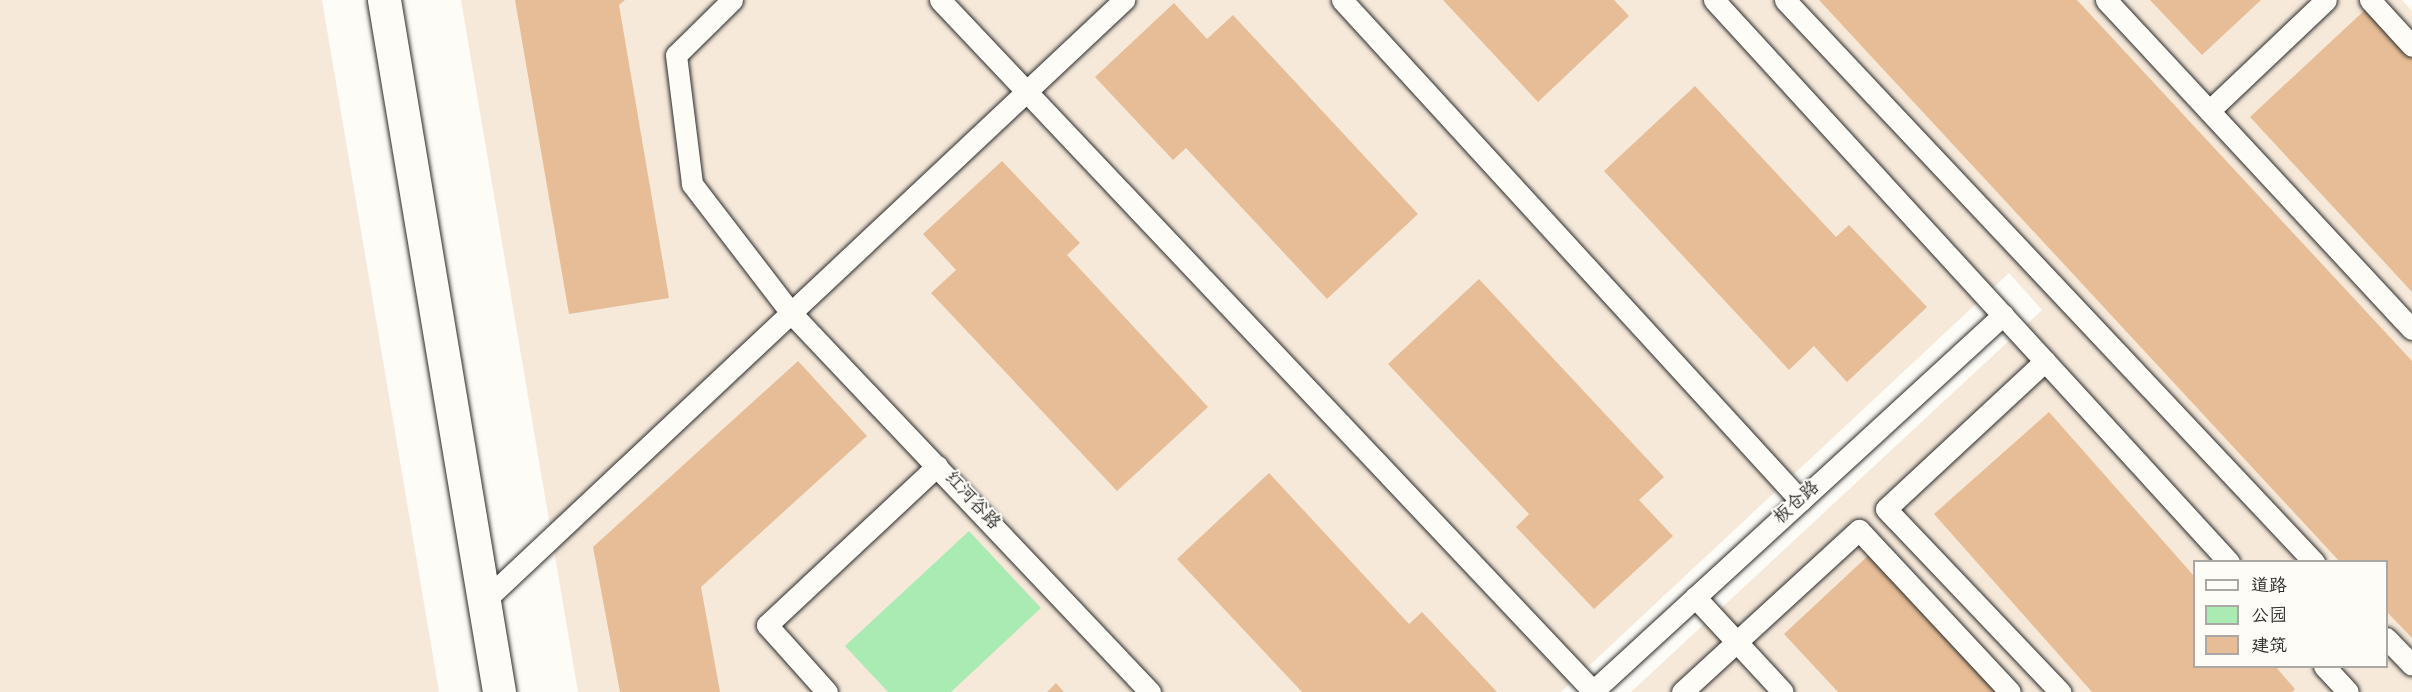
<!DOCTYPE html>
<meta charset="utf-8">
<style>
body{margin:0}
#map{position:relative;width:2412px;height:692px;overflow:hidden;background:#fdfcf7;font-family:"Gochi Hand","LXGW WenKai TC",sans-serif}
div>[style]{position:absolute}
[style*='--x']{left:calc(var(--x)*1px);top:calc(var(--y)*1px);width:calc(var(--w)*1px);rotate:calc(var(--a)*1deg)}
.built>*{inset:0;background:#f6e9da}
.green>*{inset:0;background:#aaebb3}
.building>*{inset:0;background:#e7bd97}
.roads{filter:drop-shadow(0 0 2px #2b2b2b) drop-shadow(0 0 2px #2b2b2b)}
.lane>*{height:21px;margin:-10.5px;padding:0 10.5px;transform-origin:10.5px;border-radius:10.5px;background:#fdfcf7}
.street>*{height:33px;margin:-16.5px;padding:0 16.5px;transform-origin:16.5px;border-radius:16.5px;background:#fdfcf7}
span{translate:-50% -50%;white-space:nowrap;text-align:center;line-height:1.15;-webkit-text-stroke:4.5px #fdfcf7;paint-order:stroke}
.street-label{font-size:18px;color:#2b2b2b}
.legend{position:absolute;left:2193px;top:560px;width:195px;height:108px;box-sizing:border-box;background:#fdfcf7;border:2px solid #a9a8a5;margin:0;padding:8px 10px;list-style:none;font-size:18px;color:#2b2b2b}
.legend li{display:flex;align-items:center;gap:12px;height:30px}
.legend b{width:30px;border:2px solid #a9a8a5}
</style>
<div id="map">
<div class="built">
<i style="clip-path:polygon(0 0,322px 0,439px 692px,0 692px)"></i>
<i style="clip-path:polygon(evenodd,461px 0,2402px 0,2412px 11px,2412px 692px,1631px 692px,2042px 310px,2009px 273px,1561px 692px,578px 692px,461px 0,2194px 562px,2386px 562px,2386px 666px,2194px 666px,2194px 562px)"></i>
</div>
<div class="green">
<i style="clip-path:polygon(969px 531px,1041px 608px,951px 692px,888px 692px,845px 646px)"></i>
</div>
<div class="building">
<i style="clip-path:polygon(515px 0,625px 0,619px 5px,669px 298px,569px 314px)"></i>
<i style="clip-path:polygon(1443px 0,1614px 0,1629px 16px,1538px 102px)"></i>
<i style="clip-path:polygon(1819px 0,2077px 0,2412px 361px,2412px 638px,2386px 611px,2386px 562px,2340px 562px)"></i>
<i style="clip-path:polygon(2150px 0,2261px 0,2202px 55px)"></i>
<i style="clip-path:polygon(1174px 3px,1207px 39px,1233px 15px,1418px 214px,1327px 299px,1186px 148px,1173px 160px,1095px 77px)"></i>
<i style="clip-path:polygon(2367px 8px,2412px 57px,2412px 292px,2250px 117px)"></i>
<i style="clip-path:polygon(1695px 86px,1836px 237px,1849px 225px,1927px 307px,1847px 382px,1814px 346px,1789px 370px,1604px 171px)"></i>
<i style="clip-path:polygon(1002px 161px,1080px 243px,1067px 255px,1208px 407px,1117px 491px,931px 293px,956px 270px,923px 234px)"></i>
<i style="clip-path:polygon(1479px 279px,1664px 477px,1639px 500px,1673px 536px,1594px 609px,1516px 527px,1529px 514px,1388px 364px)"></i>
<i style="clip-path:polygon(798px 361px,867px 436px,701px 587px,720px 692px,620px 692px,593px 547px)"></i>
<i style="clip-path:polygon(2049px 412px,2194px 576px,2194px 666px,2275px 666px,2295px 689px,2292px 692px,2092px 692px,1934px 514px)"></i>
<i style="clip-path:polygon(1269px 473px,1409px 624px,1422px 612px,1497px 692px,1302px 692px,1177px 559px)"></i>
<i style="clip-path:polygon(1871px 553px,2001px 692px,1838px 692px,1784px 634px)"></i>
<i style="clip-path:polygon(1056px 683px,1064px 692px,1047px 692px)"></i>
</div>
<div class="roads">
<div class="lane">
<i style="--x:732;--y:0;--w:78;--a:135.5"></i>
<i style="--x:676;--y:55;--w:130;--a:82.9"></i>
<i style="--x:692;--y:184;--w:163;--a:52.5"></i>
<i style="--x:791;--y:313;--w:522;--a:46.55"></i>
<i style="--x:940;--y:0;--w:951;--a:46.62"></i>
<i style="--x:1342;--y:0;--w:679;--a:47.51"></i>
<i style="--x:1714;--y:0;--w:762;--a:47.5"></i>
<i style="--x:1785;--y:0;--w:772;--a:46.73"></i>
<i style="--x:2106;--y:0;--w:449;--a:47.1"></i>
<i style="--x:2370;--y:0;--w:62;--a:47.6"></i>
<i style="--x:2209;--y:111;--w:161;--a:-43.5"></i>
<i style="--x:2045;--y:361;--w:217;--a:137.1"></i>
<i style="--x:1886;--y:509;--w:253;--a:46.4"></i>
<i style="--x:1695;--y:597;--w:129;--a:47.2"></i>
<i style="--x:485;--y:600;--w:877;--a:-43.2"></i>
<i style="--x:2386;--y:638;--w:37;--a:46"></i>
<i style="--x:2324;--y:666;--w:35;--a:47"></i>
<i style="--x:827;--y:692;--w:90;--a:-131.8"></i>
<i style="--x:767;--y:625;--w:233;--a:-43.1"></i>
<i style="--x:1592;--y:692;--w:558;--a:-42.53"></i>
<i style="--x:1682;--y:692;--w:240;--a:-42.5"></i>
<i style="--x:1859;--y:530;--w:221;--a:47"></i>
</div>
<div class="street">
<i style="--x:384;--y:0;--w:701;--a:80.56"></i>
</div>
</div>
<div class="street-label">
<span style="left:971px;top:502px;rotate:47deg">红河谷路</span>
<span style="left:1798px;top:504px;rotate:-42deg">板仓路</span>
</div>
<ul class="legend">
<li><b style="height:8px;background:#fdfcf7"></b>道路</li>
<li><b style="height:16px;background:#aaebb3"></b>公园</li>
<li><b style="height:16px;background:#e7bd97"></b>建筑</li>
</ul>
</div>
